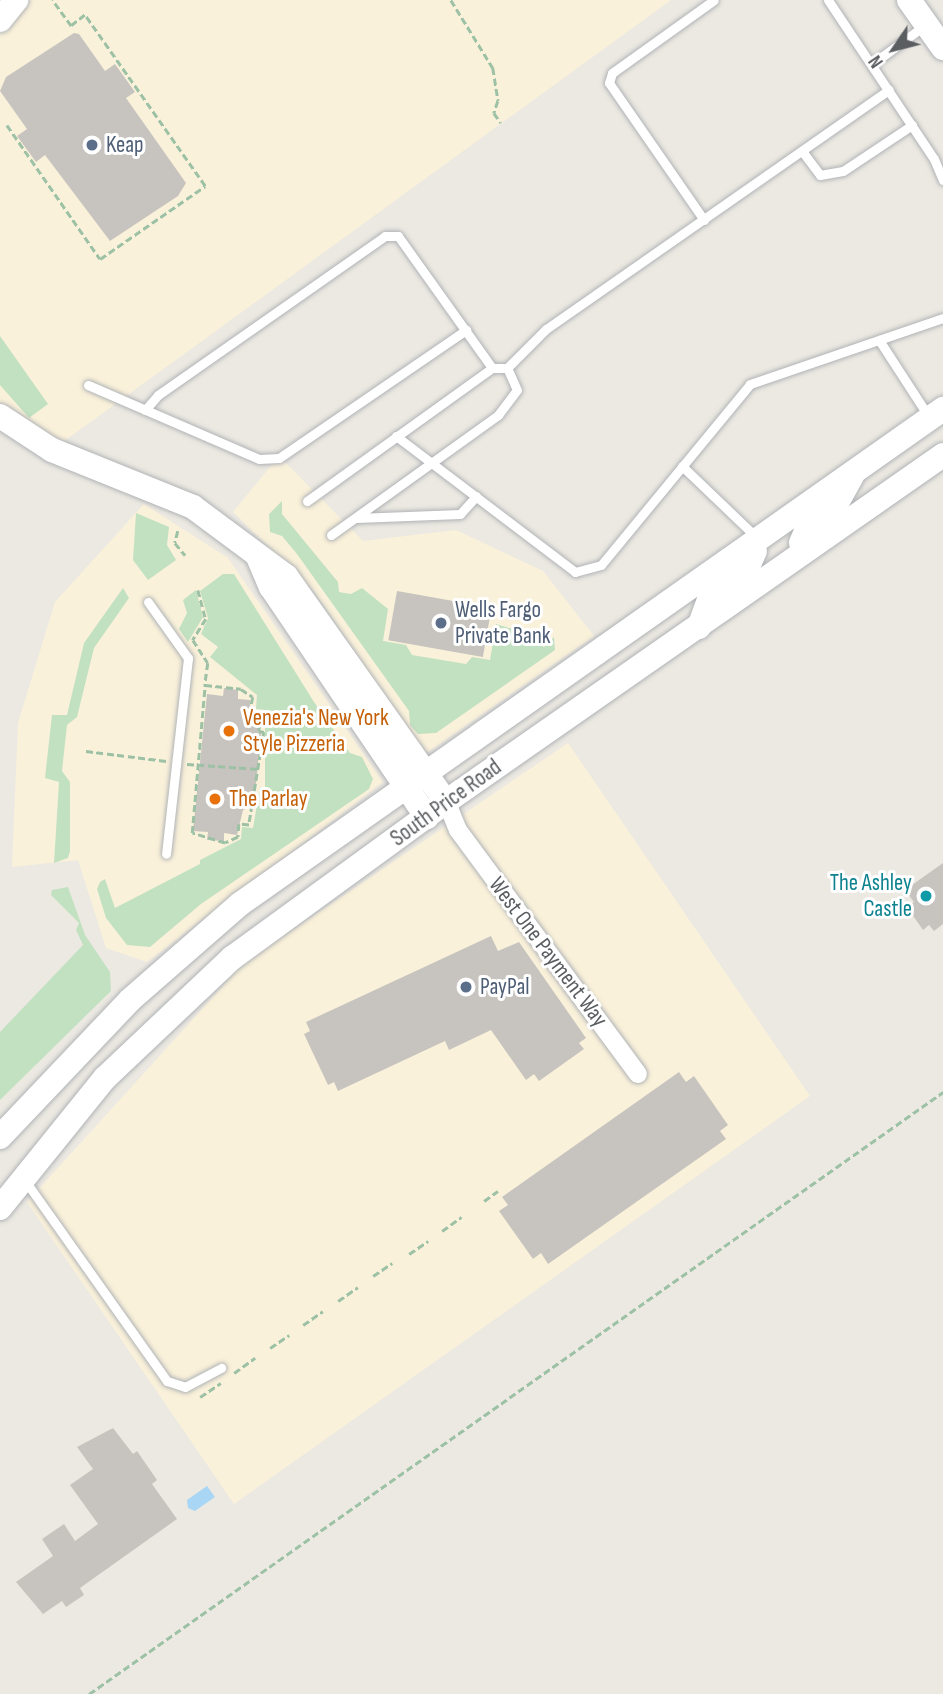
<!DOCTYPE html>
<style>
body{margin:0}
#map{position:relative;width:943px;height:1694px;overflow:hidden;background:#ece9e2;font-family:"Sofia Sans Condensed",sans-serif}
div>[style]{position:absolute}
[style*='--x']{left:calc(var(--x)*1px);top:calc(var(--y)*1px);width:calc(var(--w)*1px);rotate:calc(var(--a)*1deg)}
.commercial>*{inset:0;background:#faf1da}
.green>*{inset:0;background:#c2e1c1}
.water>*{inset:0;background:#a9d6f5}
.building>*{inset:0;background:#c7c4bf;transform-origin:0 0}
.path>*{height:2.5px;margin-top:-1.25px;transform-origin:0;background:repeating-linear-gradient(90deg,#9cc1a5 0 7px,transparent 0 10.5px)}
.roads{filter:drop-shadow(0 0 2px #b0b3b6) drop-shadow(0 0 2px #b0b3b6)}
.lane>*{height:9px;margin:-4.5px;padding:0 4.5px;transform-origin:4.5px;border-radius:4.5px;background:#fff}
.street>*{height:18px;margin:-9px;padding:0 9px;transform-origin:9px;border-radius:9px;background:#fff}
.secondary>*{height:24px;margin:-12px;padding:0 12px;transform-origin:12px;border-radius:12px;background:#fff}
.dots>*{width:19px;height:19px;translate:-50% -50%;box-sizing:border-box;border:4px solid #fff;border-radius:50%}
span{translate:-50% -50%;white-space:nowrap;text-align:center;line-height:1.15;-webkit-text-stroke:6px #fff;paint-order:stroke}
.service-label{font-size:23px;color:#4e5e75}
.left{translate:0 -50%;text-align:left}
.food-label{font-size:23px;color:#c56008}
.street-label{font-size:23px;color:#5b5e61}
.culture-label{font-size:23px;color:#0d838f}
.right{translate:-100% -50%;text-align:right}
.north{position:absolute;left:859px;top:14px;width:70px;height:70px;-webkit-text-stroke:5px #fff;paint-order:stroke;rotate:235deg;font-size:19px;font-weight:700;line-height:28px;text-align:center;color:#5b5e61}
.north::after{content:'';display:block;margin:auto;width:24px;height:32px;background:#5b5e61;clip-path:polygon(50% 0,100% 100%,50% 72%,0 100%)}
</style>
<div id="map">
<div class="commercial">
<i style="clip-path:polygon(0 0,671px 0,52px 450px,0 416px)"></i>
<i style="clip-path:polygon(279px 456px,363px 541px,456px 530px,543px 571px,594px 636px,425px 754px,313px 590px,233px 512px)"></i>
<i style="clip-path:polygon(144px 504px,228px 558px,383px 782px,147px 962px,106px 948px,78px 860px,12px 867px,18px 723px,55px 602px)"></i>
<i style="clip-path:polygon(568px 743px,810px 1096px,234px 1504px,27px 1202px,243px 964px)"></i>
</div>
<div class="green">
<i style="clip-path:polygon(0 336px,48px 404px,29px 418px,0 385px)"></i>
<i style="clip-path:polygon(282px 501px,282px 514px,338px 582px,339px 592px,351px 594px,362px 588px,388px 609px,383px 641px,406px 645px,412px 655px,466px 664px,472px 657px,490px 660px,496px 624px,523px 632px,544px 647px,554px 637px,555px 650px,436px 733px,418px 734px,410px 725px,409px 711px,297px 554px,282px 536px,270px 532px,269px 514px)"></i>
<i style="clip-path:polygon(136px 513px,169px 527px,167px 545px,176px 560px,148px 580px,133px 560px)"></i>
<i style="clip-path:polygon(223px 574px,234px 574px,314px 702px,350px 753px,362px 757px,373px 779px,369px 789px,201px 904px,150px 947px,127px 945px,106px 918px,97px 889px,100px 882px,105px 879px,115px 908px,200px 864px,200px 860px,241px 839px,242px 827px,253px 828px,260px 787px,265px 787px,265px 710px,256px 709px,257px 695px,210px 657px,218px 647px,201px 634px,208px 618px,200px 591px)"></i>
<i style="clip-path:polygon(123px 588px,129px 598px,94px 648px,77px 717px,67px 725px,62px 771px,70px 782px,70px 851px,68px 858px,54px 863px,59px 782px,45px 778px,52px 715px,67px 715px,84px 643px)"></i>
<i style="clip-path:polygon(196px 590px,203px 617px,188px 642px,179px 629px,187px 613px,183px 600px)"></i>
<i style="clip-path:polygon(68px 887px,85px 935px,110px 972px,111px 991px,0 1100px,0 1032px,83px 945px,76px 930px,79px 923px,51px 895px,52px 890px)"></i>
</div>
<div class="water">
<i style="clip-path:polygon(207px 1486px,215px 1497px,195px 1511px,188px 1508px,187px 1500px)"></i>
</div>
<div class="building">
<i style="clip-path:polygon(74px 33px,79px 34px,105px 71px,115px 64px,135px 92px,126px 98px,186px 183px,178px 196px,110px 241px,45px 155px,36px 162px,17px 136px,27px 129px,0 91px,6px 77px)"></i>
<i style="left:397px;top:591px;width:96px;height:50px;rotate:10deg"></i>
<i style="clip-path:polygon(224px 688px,238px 690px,238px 699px,250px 700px,251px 726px,258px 726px,261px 733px,254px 805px,243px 810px,237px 835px,224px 833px,224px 841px,207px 840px,208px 832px,193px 831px,207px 694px,223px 696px)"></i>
<i style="clip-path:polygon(943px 863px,943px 924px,934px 931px,929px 925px,923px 930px,907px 907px,914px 902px,905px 890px)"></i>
<i style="clip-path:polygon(491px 936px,498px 951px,519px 942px,586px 1038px,579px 1043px,584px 1049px,539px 1081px,534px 1074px,526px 1080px,491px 1030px,449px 1050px,445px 1041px,338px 1091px,334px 1082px,328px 1085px,304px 1034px,310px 1031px,306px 1022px)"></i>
<i style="clip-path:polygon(679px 1072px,686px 1082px,694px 1076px,728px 1125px,720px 1131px,726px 1139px,548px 1264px,541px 1253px,533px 1259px,499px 1211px,508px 1205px,502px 1197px)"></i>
<i style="clip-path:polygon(113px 1428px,133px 1454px,137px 1451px,157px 1480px,152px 1484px,177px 1519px,80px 1588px,84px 1595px,66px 1607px,62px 1601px,43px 1614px,16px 1582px,53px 1556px,42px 1539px,64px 1524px,75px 1541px,98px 1524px,70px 1485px,93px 1469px,77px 1447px)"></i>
</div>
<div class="path">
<i style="--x:451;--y:0;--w:80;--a:58.3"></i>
<i style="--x:493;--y:68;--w:33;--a:81"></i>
<i style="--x:498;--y:101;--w:13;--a:108"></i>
<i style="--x:494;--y:113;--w:12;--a:55"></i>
<i style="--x:7;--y:125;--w:163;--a:55.2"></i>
<i style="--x:100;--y:259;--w:128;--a:-34.8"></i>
<i style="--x:205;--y:186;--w:209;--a:-125.1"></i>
<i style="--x:85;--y:15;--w:18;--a:142"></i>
<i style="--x:71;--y:26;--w:32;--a:-126"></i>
<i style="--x:178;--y:531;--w:12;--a:104"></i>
<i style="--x:175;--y:543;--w:16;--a:50"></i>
<i style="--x:198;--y:590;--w:30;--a:75"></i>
<i style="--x:206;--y:619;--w:25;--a:122"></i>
<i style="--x:193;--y:640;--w:27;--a:57"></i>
<i style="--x:208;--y:663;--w:22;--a:98"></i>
<i style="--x:205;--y:685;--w:36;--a:6"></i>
<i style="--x:241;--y:689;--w:14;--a:34"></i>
<i style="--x:253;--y:697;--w:14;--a:102"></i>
<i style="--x:250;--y:711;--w:11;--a:10"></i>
<i style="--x:261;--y:713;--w:18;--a:96"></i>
<i style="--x:259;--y:731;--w:5;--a:11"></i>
<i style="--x:264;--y:732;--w:94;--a:99.2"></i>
<i style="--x:249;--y:825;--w:10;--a:-174"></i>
<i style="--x:239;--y:824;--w:13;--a:94"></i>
<i style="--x:238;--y:837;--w:14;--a:155"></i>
<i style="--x:225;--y:843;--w:34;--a:-163"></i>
<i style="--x:192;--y:833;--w:149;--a:-85"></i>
<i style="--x:86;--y:751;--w:81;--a:7.1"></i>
<i style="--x:187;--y:764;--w:73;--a:3.9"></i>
<i style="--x:484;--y:1201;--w:17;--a:-36"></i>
<i style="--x:442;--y:1231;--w:24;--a:-36"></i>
<i style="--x:409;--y:1254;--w:23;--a:-34"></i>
<i style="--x:373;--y:1276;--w:23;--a:-34"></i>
<i style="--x:338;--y:1301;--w:24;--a:-35"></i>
<i style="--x:303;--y:1325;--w:24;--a:-35"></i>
<i style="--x:270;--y:1348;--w:23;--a:-34"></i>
<i style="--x:234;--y:1373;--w:26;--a:-36"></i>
<i style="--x:200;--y:1397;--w:25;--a:-34"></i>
<i style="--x:89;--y:1694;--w:1045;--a:-35.18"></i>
</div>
<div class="roads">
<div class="lane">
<i style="--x:828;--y:0;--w:191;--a:56.3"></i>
<i style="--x:934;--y:159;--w:23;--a:67"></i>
<i style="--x:872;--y:64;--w:64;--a:-36.2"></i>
<i style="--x:802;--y:151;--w:30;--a:53"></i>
<i style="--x:820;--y:175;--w:23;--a:-10"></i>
<i style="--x:843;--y:171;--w:83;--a:-33.7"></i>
<i style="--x:704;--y:220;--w:167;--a:-124.7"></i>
<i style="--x:609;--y:83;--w:10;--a:-73"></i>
<i style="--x:612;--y:73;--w:125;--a:-35.6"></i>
<i style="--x:879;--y:340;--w:92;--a:57"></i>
<i style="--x:88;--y:385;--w:186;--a:23.4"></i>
<i style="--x:259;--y:459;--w:20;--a:-3"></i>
<i style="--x:279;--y:458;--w:227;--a:-34.4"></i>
<i style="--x:145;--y:410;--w:20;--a:-49"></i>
<i style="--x:158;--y:395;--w:277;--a:-35"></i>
<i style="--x:385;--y:236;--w:13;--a:0"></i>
<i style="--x:398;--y:236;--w:162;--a:54.5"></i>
<i style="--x:396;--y:436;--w:225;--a:37.2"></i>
<i style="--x:575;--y:572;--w:27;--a:-15"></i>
<i style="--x:601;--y:565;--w:234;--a:-50.5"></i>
<i style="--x:750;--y:384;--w:204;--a:-18.9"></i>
<i style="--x:682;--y:466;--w:103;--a:43.8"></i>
<i style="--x:307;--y:501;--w:228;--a:-35.7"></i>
<i style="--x:492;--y:368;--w:15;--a:0"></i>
<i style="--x:507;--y:368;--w:55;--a:-45"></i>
<i style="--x:546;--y:329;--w:418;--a:-34.9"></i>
<i style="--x:356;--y:518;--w:104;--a:-2.2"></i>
<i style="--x:460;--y:514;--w:24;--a:-48"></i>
<i style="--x:331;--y:535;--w:206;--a:-35.7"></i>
<i style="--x:498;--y:415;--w:31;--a:-53"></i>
<i style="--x:517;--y:390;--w:24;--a:-114"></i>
<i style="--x:148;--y:602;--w:69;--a:54.5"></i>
<i style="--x:188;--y:658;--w:197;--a:96.4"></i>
<i style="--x:26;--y:1182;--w:244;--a:54.7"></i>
<i style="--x:167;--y:1381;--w:19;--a:18"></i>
<i style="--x:185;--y:1387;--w:41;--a:-27.8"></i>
</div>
<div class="street">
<i style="--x:447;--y:803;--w:29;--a:68"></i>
<i style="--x:458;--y:830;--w:303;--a:53.6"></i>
</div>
<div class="secondary">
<i style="--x:909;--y:0;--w:59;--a:54.7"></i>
<i style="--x:0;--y:20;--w:26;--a:-51"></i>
<i style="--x:0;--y:416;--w:62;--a:33.2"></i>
<i style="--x:52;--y:450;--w:152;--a:22"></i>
<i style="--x:193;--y:507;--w:116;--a:36.6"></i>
<i style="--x:286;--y:576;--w:278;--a:54.7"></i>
<i style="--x:801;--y:543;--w:13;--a:-67"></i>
<i style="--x:806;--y:531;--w:32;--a:-36"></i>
<i style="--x:832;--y:512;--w:41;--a:-60.9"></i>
<i style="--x:258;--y:557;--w:33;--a:67"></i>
<i style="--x:271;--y:587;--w:278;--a:55.9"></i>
<i style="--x:699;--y:627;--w:30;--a:-70"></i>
<i style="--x:709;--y:599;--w:55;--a:-42.1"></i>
<i style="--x:750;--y:562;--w:12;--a:-66"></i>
<i style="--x:0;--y:1137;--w:189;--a:-46.5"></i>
<i style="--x:130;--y:1000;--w:146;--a:-41.1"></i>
<i style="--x:240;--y:904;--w:860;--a:-35.15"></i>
<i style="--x:0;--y:1208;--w:167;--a:-51.1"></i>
<i style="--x:105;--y:1078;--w:175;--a:-43.4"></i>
<i style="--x:232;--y:958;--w:282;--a:-36.1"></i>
<i style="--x:460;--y:792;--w:589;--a:-34.9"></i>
</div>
</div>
<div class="dots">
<i style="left:92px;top:145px;background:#5c6f8a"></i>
<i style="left:441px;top:623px;background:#5c6f8a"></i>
<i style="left:229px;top:731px;background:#e8710a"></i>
<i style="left:215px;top:799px;background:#e8710a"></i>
<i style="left:926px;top:896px;background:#0f9aa8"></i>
<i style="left:466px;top:987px;background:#5c6f8a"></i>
</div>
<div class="service-label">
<span class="left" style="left:106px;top:145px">Keap</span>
<span class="left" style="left:455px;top:623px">Wells Fargo<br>Private Bank</span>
<span class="left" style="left:480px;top:987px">PayPal</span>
</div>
<div class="food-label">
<span class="left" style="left:243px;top:731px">Venezia's New York<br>Style Pizzeria</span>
<span class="left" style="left:229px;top:799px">The Parlay</span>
</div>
<div class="street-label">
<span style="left:446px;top:803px;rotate:-36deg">South Price Road</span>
<span style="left:548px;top:952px;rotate:53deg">West One Payment Way</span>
</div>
<div class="culture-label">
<span class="right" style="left:912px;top:896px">The Ashley<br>Castle</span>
</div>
<div class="north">N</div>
</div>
